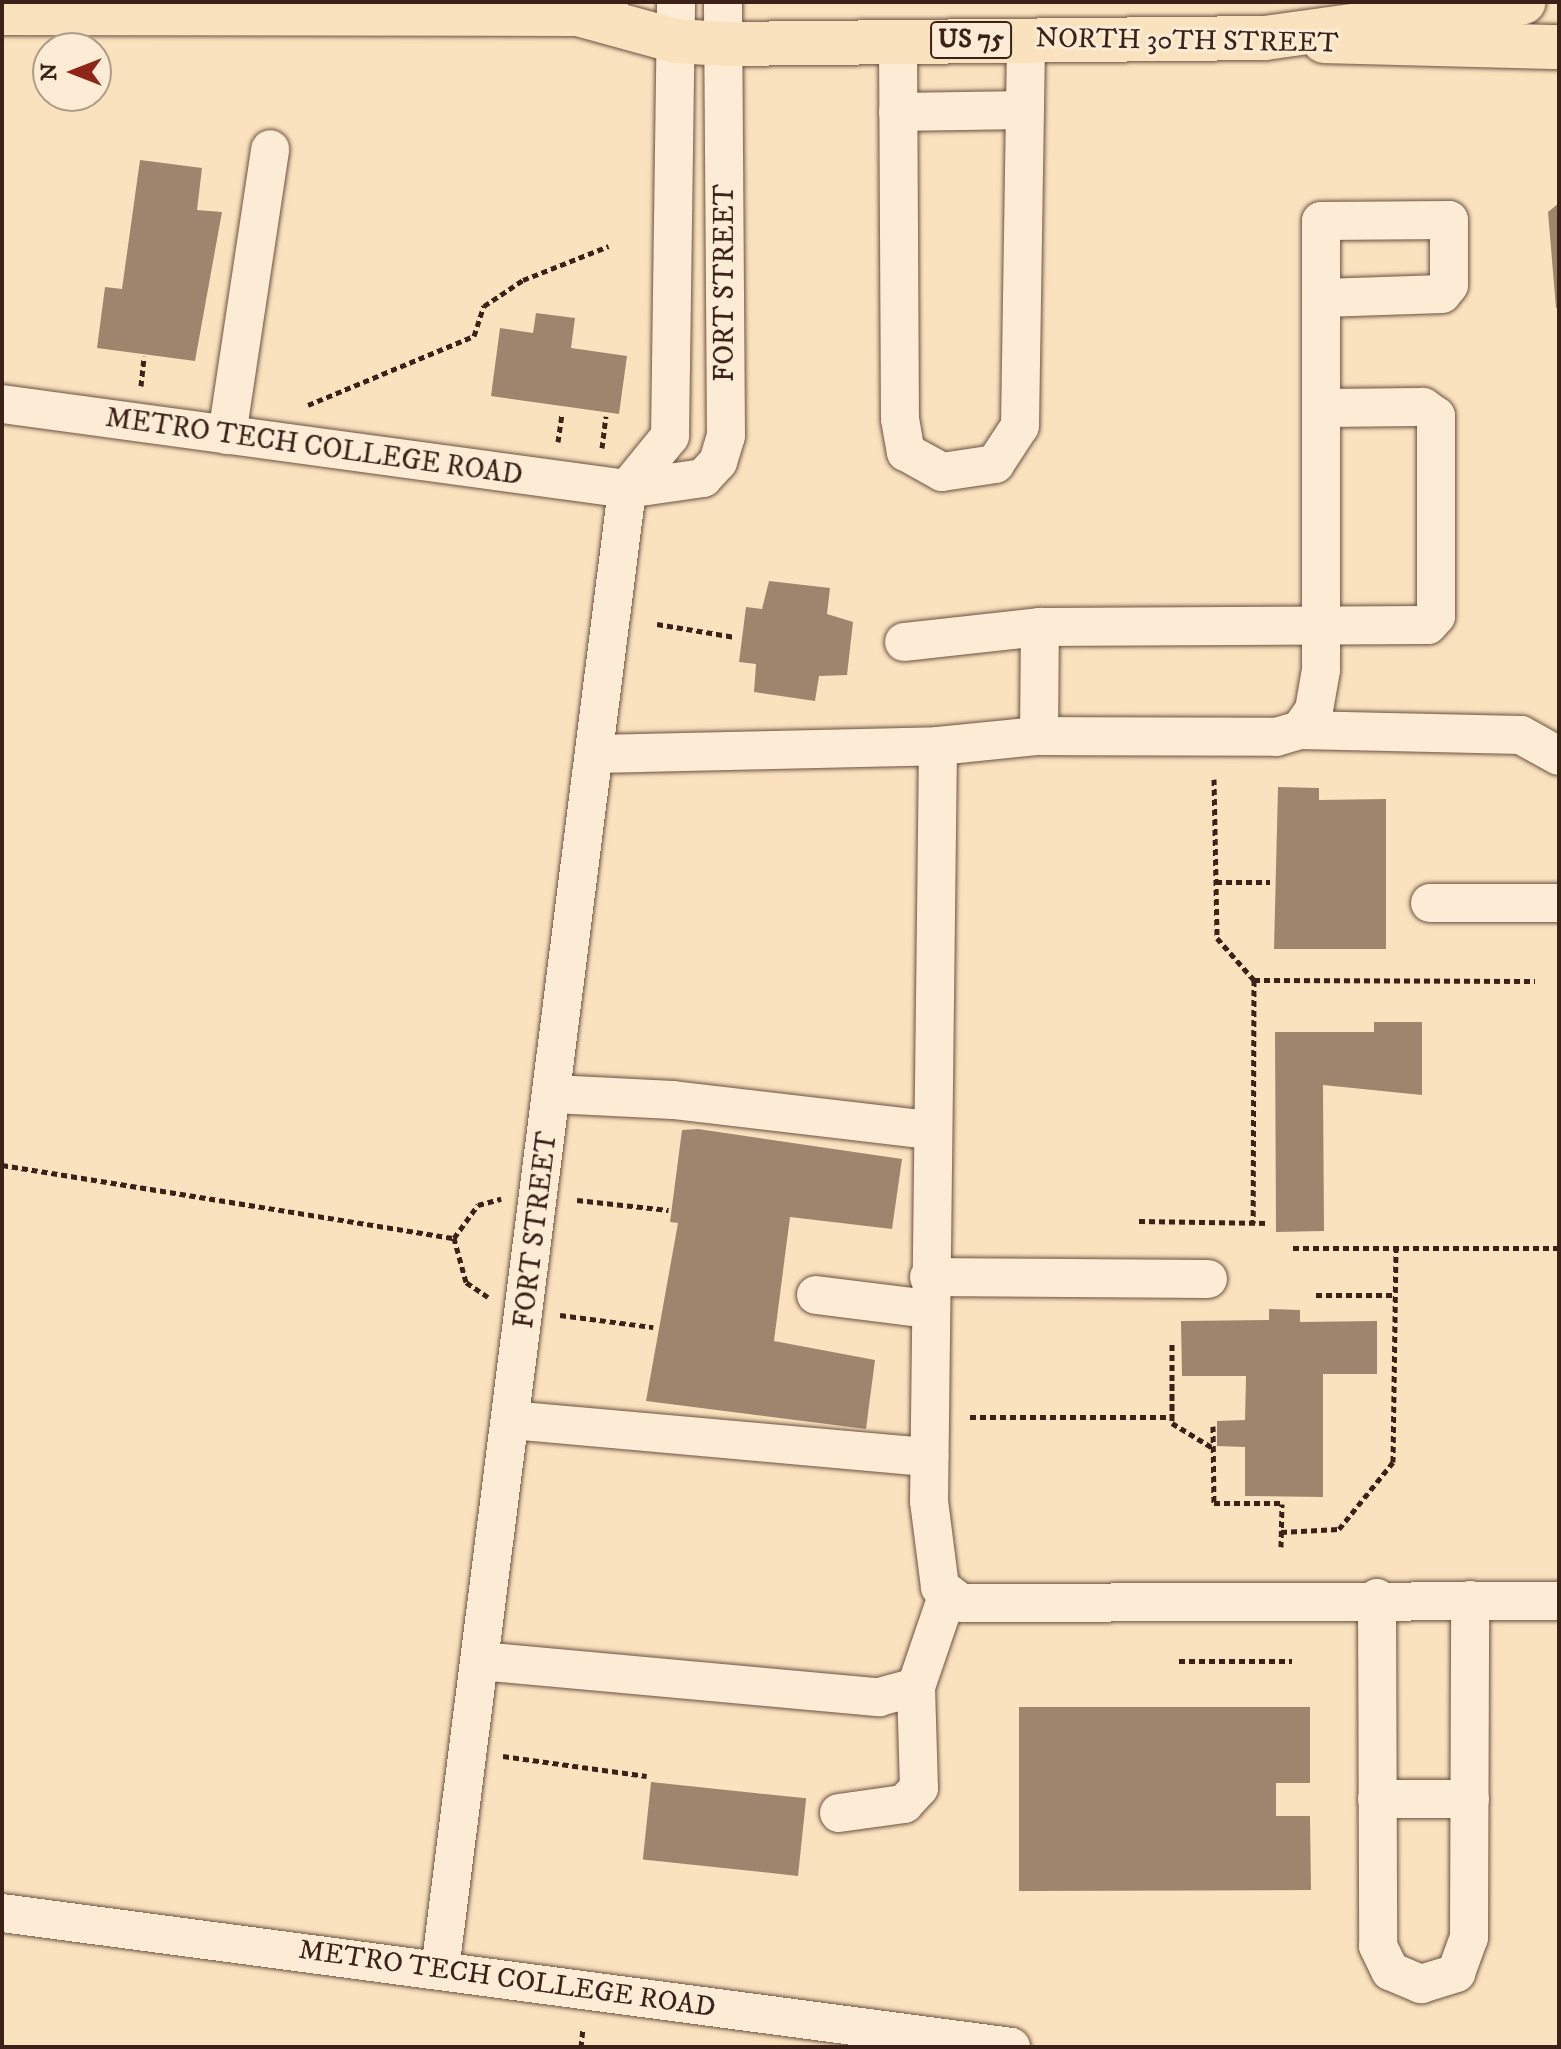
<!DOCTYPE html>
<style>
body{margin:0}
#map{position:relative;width:1561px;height:2049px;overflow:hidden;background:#fbe2be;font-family:"IM FELL DW Pica",serif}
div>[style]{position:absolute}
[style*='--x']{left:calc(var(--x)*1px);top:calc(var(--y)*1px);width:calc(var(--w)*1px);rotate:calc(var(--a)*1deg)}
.building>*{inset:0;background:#9f856e;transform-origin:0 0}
.path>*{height:5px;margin-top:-2.5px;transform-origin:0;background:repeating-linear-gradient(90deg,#3b2118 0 6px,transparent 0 10px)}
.roads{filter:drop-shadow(0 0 2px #6b5142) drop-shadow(0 0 2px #6b5142)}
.minor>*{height:38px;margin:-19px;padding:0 19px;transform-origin:19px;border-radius:19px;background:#fcecd5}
.major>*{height:44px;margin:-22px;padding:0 22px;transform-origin:22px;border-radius:22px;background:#fbe2be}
.highway>*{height:44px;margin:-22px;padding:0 22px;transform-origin:22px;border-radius:22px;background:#fbe2be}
span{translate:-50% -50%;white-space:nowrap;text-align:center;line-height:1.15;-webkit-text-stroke:6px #fcecd5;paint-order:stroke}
.shield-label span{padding:2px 6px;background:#fcecd5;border:2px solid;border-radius:6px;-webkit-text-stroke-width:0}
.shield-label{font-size:26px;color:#3b2118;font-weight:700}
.street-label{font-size:28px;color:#3b2118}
.frame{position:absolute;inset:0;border:4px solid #3b2118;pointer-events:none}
.north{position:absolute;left:32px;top:32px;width:80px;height:80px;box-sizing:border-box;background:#fcecd5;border:2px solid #af9b89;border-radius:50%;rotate:270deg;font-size:22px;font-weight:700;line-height:32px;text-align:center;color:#3b2118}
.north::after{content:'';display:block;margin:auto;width:28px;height:36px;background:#8f2418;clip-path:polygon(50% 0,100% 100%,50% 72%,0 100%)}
</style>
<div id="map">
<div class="building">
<i style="clip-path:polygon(140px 160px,202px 168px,197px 210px,222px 212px,195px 361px,97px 348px,105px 287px,122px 289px)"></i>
<i style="clip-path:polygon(1559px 203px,1559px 308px,1556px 308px,1548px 212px)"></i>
<i style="clip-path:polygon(536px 313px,575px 318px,571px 348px,627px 356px,619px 414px,491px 396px,500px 328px,533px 333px)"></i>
<i style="clip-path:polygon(769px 581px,830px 588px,827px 614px,853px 622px,847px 675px,819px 676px,815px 701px,754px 692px,756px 664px,739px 662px,746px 607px,762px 609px)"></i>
<i style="clip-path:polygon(1278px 787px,1319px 788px,1319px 800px,1386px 799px,1386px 949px,1274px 949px)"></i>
<i style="clip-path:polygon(1374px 1022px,1422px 1022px,1422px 1095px,1323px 1085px,1324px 1231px,1276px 1232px,1275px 1032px,1374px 1032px)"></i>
<i style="clip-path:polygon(698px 1129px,902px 1159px,892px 1229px,790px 1217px,774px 1341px,875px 1360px,866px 1429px,646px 1401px,678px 1223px,670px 1222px,682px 1130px)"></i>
<i style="clip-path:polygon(1269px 1309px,1300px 1310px,1300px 1322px,1377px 1321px,1377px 1374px,1323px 1374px,1323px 1497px,1245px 1496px,1245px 1447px,1217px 1446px,1217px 1421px,1245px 1420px,1246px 1376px,1182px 1376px,1181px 1321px,1269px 1320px)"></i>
<i style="clip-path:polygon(1019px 1707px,1310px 1707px,1310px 1783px,1276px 1783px,1276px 1816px,1310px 1816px,1311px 1890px,1019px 1891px)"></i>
<i style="left:651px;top:1782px;width:156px;height:78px;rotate:6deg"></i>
</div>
<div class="path">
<i style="--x:141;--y:386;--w:30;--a:-84"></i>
<i style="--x:308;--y:405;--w:180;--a:-22.6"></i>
<i style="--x:474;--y:336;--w:32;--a:-72"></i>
<i style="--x:484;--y:306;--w:47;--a:-33.7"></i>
<i style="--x:523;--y:280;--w:92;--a:-21.6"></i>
<i style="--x:558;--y:442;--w:27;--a:-82"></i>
<i style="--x:602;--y:448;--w:32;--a:-83"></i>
<i style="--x:657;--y:624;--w:79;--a:9.5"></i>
<i style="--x:1214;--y:779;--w:159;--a:88.9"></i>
<i style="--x:1217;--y:938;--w:56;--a:48.6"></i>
<i style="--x:1254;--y:980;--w:243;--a:90.2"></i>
<i style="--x:1216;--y:882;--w:54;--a:0"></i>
<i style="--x:1254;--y:980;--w:281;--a:0.2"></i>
<i style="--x:2;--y:1165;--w:458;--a:9.2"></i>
<i style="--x:577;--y:1200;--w:92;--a:6.3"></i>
<i style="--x:1139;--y:1221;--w:129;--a:0.9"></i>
<i style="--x:1293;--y:1248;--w:266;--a:0"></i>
<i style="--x:1316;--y:1295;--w:79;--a:0"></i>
<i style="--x:488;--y:1297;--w:27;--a:-146"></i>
<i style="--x:466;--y:1282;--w:46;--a:-105.3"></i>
<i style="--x:454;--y:1238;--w:41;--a:-54"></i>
<i style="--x:478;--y:1205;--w:24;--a:-15"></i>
<i style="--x:560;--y:1315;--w:94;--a:7.4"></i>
<i style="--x:1172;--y:1344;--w:79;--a:90"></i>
<i style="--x:1172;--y:1423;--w:48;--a:31.4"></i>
<i style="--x:970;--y:1417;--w:202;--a:0"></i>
<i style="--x:1213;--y:1426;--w:77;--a:89.3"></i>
<i style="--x:1214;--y:1503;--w:68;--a:0"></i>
<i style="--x:1281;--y:1532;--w:58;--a:-3"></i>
<i style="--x:1339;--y:1529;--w:86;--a:-51.1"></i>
<i style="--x:1393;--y:1462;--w:214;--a:-89.2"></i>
<i style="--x:1281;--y:1547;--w:43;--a:-88.7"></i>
<i style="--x:1179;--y:1661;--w:113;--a:0"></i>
<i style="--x:503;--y:1756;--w:145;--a:7.9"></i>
<i style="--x:581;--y:2047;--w:18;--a:-84"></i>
</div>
<div class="roads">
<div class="minor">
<i style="--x:898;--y:41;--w:378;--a:89.7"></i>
<i style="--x:900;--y:419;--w:34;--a:80"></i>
<i style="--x:906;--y:452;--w:41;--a:29.1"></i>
<i style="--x:942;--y:472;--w:54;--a:-8.6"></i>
<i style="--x:995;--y:464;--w:45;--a:-56.7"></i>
<i style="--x:1020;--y:426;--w:387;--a:-89.1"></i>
<i style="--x:898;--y:112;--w:127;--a:-0.9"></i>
<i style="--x:2;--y:404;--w:631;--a:7.74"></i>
<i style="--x:627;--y:489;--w:77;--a:-8.2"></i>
<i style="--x:703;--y:478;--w:22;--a:-47"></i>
<i style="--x:718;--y:462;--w:27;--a:-73"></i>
<i style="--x:726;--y:436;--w:434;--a:-90.4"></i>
<i style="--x:227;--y:435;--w:289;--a:-81.4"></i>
<i style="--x:904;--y:642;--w:137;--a:-6.3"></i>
<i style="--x:1300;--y:730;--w:221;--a:1.3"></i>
<i style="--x:1521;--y:735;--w:43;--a:28.9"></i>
<i style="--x:1039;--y:736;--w:109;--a:-89.5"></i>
<i style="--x:1040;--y:627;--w:388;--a:-0.3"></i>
<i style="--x:1428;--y:625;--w:12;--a:-48"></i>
<i style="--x:1436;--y:616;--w:200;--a:-90"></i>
<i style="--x:1436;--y:416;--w:16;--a:-145"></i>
<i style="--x:1423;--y:407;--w:101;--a:179.4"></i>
<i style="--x:938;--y:746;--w:755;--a:90.68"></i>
<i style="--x:929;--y:1501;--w:87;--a:82.7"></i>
<i style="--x:940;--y:1587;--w:26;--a:37"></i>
<i style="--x:961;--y:1603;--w:598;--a:-0.19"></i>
<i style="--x:596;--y:754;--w:342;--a:-1.3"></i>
<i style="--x:938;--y:746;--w:101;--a:-5.7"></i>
<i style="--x:1039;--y:736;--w:237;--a:0.2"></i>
<i style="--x:1276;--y:737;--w:25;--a:-16"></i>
<i style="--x:1300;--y:730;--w:24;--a:-55"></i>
<i style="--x:1314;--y:710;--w:41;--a:-80.1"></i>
<i style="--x:1321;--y:670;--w:449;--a:-90"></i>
<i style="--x:1321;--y:221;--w:128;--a:-0.4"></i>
<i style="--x:1449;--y:220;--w:65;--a:90"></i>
<i style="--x:1449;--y:285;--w:11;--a:128"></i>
<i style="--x:1442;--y:294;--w:119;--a:178.1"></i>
<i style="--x:1430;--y:903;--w:129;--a:0"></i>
<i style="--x:553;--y:1094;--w:120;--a:2.9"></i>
<i style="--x:673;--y:1100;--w:259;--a:6.7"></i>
<i style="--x:929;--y:1277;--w:279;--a:0.4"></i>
<i style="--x:816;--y:1295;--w:114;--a:7.1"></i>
<i style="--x:511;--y:1420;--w:420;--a:5.1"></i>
<i style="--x:1377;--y:1598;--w:348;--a:89.8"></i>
<i style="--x:1378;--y:1946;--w:28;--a:64"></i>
<i style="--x:1390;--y:1971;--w:34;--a:23"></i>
<i style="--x:1421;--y:1984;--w:37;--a:-17"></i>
<i style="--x:1456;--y:1973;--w:37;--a:-70"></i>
<i style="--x:1469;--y:1938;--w:338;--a:-89.8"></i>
<i style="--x:480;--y:1661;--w:401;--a:5.2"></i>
<i style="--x:879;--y:1697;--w:38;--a:-15"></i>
<i style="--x:916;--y:1687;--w:99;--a:-71.2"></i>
<i style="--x:1377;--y:1799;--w:93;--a:0"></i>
<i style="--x:839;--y:1813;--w:66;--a:-7.9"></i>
<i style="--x:904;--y:1804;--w:22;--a:-47"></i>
<i style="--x:919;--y:1788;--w:101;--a:-91.7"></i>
<i style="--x:2;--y:1913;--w:1018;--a:7.56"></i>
<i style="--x:440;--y:1970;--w:1493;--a:-82.8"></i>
<i style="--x:627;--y:489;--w:68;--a:-50.9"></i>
<i style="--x:670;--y:436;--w:434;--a:-89.2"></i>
</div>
<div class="major">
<i style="--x:1324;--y:41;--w:235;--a:1.5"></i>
</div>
<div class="highway">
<i style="--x:2;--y:13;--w:576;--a:0.1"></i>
<i style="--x:578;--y:14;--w:29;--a:-14"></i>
<i style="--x:578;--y:14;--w:102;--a:15.4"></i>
<i style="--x:676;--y:41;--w:49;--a:3.5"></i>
<i style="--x:725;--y:44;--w:540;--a:-0.64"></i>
<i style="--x:1265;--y:38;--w:261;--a:-7.9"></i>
</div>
</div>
<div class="shield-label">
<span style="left:971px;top:40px">US 75</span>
</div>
<div class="street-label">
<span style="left:1187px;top:41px;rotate:1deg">NORTH 30TH STREET</span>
<span style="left:725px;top:283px;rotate:-90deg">FORT STREET</span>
<span style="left:314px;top:447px;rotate:8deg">METRO TECH COLLEGE ROAD</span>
<span style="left:536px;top:1230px;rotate:-83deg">FORT STREET</span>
<span style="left:507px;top:1979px;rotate:8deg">METRO TECH COLLEGE ROAD</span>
</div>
<div class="frame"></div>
<div class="north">N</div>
</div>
